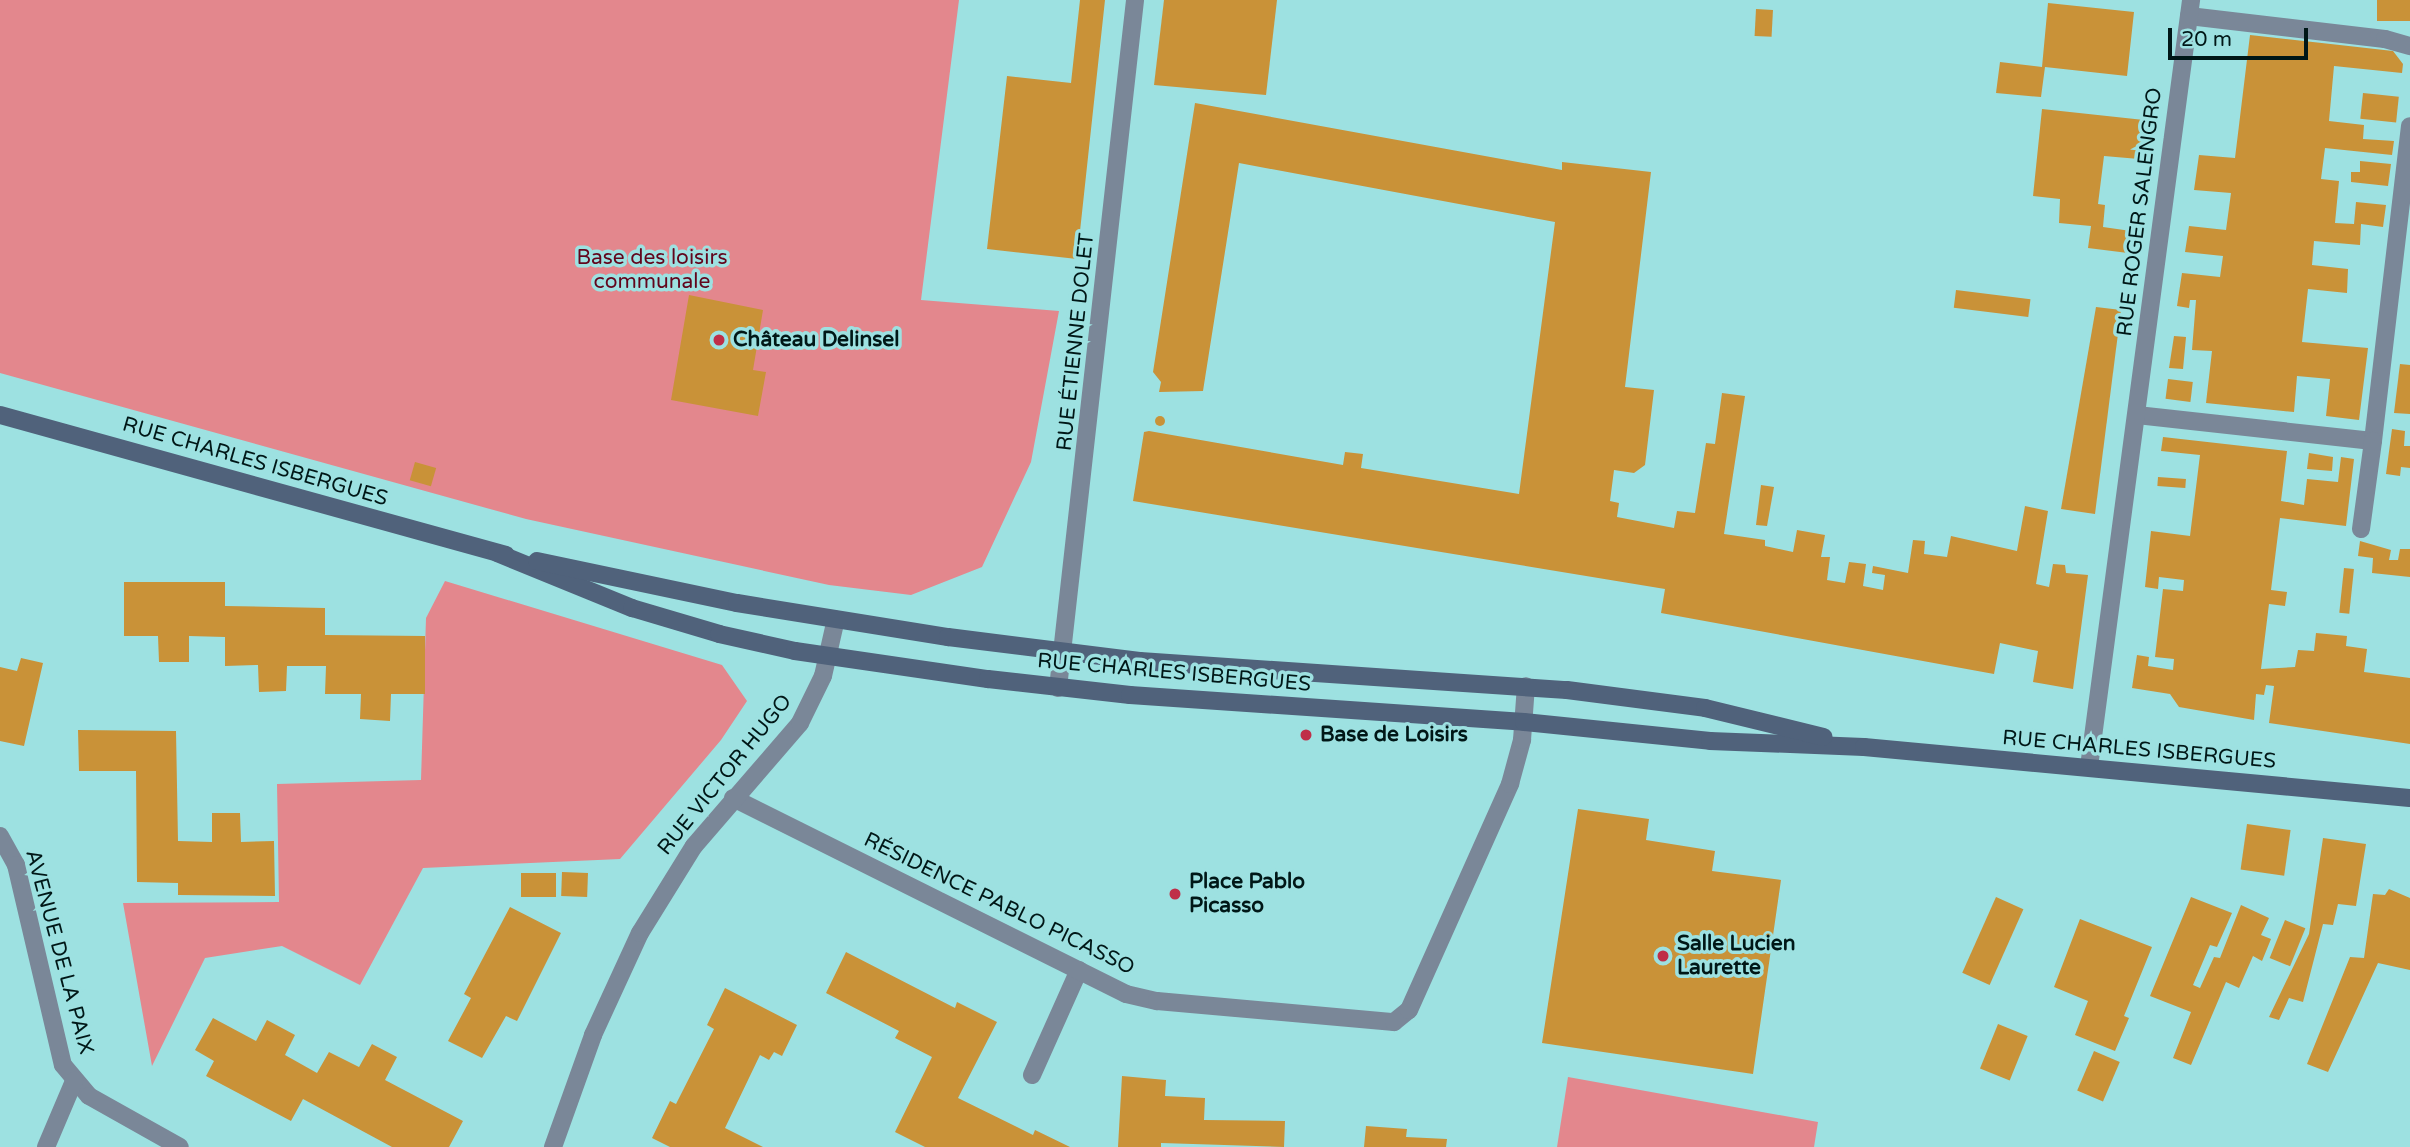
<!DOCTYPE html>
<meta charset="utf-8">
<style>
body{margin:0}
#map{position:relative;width:2410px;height:1147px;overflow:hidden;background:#9de1e1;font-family:"Varela Round",sans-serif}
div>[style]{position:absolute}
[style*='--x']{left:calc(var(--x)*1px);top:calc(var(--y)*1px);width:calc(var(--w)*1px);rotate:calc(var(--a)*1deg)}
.green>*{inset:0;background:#e3878d}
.building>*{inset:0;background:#c99238;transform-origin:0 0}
.round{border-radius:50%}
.service>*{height:18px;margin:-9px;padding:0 9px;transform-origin:9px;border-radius:9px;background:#7a8798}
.minor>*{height:18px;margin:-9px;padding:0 9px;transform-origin:9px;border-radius:9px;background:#7a8798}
.secondary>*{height:18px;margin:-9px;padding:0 9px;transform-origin:9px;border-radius:9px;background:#50627b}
.dots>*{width:19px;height:19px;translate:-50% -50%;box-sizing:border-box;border:4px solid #9de1e1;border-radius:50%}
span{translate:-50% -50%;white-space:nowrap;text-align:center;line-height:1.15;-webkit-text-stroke:7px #9de1e1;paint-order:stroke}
.street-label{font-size:21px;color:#001717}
.park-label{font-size:21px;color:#62051c}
.poi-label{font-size:21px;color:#001717;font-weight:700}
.left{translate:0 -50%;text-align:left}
.scale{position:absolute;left:2168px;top:28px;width:140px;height:32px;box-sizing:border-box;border:4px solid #001717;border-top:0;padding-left:9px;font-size:21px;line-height:24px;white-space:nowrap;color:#001717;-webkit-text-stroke:5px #9de1e1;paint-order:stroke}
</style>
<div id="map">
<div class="green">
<i style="clip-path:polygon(0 0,959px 0,921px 300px,1059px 311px,1031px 462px,982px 567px,911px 595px,829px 585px,526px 519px,0 373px)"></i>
<i style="clip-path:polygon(445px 581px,722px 665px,747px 701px,721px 740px,620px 859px,423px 868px,360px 985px,282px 946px,205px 958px,152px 1066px,123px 903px,279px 902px,277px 784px,421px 780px,426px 618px)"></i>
<i style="clip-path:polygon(1568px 1077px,1818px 1122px,1814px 1147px,1557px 1147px)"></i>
</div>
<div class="building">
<i style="clip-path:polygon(1080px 0,1105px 0,1077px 259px,987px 249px,1007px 76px,1071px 83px)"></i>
<i style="clip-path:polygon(1164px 0,1277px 0,1266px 95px,1154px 85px)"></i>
<i style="left:2377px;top:0;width:33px;height:21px"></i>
<i style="clip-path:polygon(2048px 3px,2134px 12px,2127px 76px,2045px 67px,2041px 97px,1996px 93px,2000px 62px,2042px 67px)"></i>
<i style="left:1756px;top:9px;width:17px;height:27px;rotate:3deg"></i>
<i style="clip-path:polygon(2250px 35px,2393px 51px,2403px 64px,2402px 73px,2334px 66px,2329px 121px,2364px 125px,2363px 139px,2394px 141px,2392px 155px,2325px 148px,2321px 179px,2339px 181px,2335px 223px,2354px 224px,2356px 202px,2386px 205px,2383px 227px,2361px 224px,2360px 245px,2314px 241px,2312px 265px,2348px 269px,2347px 293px,2308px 289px,2302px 342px,2368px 348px,2359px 420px,2326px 416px,2330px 379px,2297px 376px,2294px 412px,2206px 403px,2212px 351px,2192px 350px,2196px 300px,2190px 300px,2189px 308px,2177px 306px,2182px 273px,2220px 277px,2223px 256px,2185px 252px,2189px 226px,2226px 230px,2231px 193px,2194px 190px,2199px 155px,2235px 158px)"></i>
<i style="left:2363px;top:93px;width:36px;height:26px;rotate:6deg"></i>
<i style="clip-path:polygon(1195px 103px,1562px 170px,1562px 162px,1651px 172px,1625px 387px,1654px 390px,1645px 465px,1634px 473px,1614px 470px,1610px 501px,1619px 503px,1617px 517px,1674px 528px,1677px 511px,1695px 513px,1706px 443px,1715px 444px,1722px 393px,1745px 396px,1724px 534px,1765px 540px,1765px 546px,1793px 552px,1797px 530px,1825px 535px,1821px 557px,1830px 557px,1827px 580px,1845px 583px,1849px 562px,1866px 564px,1863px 586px,1883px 590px,1885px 575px,1872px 573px,1873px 566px,1908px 573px,1913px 540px,1925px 541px,1924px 554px,1947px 557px,1951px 536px,2017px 551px,2025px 506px,2048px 511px,2036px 584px,2049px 587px,2053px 564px,2065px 565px,2066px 573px,2088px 575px,2073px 689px,2033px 682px,2038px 651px,2000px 643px,1994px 674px,1661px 613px,1665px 589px,1133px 501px,1144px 432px,1149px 431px,1343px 465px,1345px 452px,1363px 454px,1361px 468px,1519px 494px,1555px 222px,1239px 163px,1203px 391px,1159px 392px,1161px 382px,1153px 372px)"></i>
<i style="clip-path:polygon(2042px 109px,2144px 120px,2139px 159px,2104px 156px,2098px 204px,2105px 205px,2103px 227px,2131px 231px,2128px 253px,2088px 248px,2091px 226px,2059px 223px,2060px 199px,2033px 196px)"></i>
<i style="clip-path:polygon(2360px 161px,2391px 164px,2388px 186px,2351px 182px,2351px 172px,2360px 172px)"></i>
<i style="left:1956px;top:290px;width:75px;height:18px;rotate:7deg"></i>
<i style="clip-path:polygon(689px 295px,763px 310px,753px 370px,766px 372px,758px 416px,671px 400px)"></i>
<i style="clip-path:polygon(2096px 307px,2121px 310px,2095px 514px,2061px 509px)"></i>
<i style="clip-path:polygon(2174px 336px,2186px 337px,2183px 369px,2169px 368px)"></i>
<i style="clip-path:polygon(2400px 364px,2410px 365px,2410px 414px,2394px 413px)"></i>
<i style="left:2168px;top:379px;width:25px;height:20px;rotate:7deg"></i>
<i class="round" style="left:1155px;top:416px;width:10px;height:10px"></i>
<i style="clip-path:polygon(2392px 429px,2405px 431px,2404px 446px,2410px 446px,2410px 468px,2401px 467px,2400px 476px,2386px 474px)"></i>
<i style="clip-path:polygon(2163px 437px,2287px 451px,2281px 501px,2304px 505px,2307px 479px,2338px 482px,2341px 457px,2354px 459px,2346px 526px,2280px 518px,2271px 590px,2287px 592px,2285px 606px,2269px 604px,2261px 669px,2295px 667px,2298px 650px,2314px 651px,2316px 633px,2347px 636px,2346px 646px,2367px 649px,2364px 672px,2410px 678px,2410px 744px,2269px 723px,2274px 686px,2266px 685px,2264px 695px,2256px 694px,2254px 720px,2179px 707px,2170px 694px,2132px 688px,2137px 655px,2149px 657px,2148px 666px,2173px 670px,2174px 659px,2155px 657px,2163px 589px,2183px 591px,2184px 580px,2159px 577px,2158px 589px,2145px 587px,2151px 531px,2190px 536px,2200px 455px,2161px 451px)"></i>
<i style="clip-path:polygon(2309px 453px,2333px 457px,2332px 471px,2307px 469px)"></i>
<i style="left:415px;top:462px;width:22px;height:19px;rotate:16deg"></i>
<i style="left:2158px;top:477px;width:28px;height:9px;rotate:4deg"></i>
<i style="clip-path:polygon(1761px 485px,1774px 487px,1767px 526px,1756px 525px)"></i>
<i style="clip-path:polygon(2360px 541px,2391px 550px,2389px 560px,2398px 560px,2400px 549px,2410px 549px,2410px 577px,2372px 573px,2373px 558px,2358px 556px)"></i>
<i style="left:2344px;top:568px;width:10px;height:45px;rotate:6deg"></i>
<i style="clip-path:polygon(124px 582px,225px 582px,225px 606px,325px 608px,325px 635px,425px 636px,425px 694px,391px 694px,390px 721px,360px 719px,361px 694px,325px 694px,326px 666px,287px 666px,286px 691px,259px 692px,258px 665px,225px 666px,225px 637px,189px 636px,189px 662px,159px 662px,158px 636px,124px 636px)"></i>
<i style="clip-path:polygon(21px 658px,43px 663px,24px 746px,0 741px,0 667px,17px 671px)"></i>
<i style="clip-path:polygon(78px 730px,176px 731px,178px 841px,212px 842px,212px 813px,240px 813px,241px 842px,274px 841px,275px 896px,178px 895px,178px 883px,137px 882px,136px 771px,79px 771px)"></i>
<i style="clip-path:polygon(1578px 809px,1649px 819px,1646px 840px,1715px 851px,1712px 871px,1781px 880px,1753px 1074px,1542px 1043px)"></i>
<i style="left:2247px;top:824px;width:44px;height:46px;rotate:8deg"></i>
<i style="clip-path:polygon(2323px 838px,2366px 844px,2356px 906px,2338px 904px,2333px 925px,2323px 924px,2303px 1002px,2289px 998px,2279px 1020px,2269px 1017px,2309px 934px)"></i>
<i style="left:562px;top:872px;width:26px;height:24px;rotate:2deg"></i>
<i style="left:521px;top:873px;width:35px;height:24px"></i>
<i style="clip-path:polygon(2389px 889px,2410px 898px,2410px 970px,2378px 963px,2328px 1072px,2307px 1064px,2350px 957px,2364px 958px,2373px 894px,2385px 895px)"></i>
<i style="left:1996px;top:897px;width:30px;height:83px;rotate:24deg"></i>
<i style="clip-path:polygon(2191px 897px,2232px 913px,2217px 947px,2210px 945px,2193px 985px,2200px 988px,2214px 957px,2220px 958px,2241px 905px,2269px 918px,2261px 935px,2271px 939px,2262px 961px,2253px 956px,2239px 988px,2226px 982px,2191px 1065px,2173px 1058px,2191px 1012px,2150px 996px)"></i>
<i style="clip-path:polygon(510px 907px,561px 933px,517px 1021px,506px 1016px,482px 1058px,448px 1041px,471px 998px,464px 994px)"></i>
<i style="clip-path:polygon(2080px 919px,2152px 947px,2124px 1016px,2129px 1018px,2115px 1051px,2075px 1035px,2088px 1001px,2054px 987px)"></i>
<i style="left:2285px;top:920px;width:22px;height:41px;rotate:22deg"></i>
<i style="clip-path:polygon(846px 952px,955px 1008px,957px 1002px,997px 1022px,958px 1098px,1033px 1135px,1035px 1130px,1070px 1147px,925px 1147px,895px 1132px,932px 1057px,895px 1038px,899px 1031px,826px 993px)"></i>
<i style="clip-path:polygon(725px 988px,797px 1025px,782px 1056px,774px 1052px,769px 1060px,760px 1055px,725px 1128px,763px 1147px,670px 1147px,652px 1138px,670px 1101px,676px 1104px,714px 1029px,707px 1025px)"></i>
<i style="clip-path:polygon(213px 1018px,256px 1041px,267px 1020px,282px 1028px,295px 1035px,285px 1055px,317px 1073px,329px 1052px,359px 1067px,372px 1044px,397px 1057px,385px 1080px,463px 1121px,449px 1147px,392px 1147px,303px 1099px,291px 1121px,206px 1076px,214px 1061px,195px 1050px)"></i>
<i style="left:1998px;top:1024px;width:32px;height:48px;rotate:22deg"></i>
<i style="left:2094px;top:1051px;width:28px;height:43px;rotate:23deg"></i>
<i style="clip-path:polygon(1122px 1076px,1166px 1080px,1165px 1096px,1205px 1098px,1204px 1120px,1285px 1121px,1284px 1147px,1161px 1143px,1161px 1147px,1118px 1147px)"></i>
<i style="clip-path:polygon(1366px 1126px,1407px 1129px,1406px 1137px,1447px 1139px,1446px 1147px,1364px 1147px)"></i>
</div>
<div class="service">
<i style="--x:1032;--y:1075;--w:115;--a:-65.9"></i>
</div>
<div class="minor">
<i style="--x:2189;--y:16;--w:197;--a:6.7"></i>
<i style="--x:2385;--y:39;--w:26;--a:16"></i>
<i style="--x:2137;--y:415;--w:237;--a:6.3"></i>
<i style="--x:2373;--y:441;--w:317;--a:-83.3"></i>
<i style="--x:2361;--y:529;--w:89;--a:-82.2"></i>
<i style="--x:1058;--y:688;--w:692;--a:-83.61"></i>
<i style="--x:2089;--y:767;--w:774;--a:-82.42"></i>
<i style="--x:733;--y:798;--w:439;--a:26.5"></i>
<i style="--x:1126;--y:994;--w:32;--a:13"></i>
<i style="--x:1157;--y:1001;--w:238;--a:5.1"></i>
<i style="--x:1394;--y:1022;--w:19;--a:-39"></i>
<i style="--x:1409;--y:1010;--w:248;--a:-65.9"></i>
<i style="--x:1510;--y:784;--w:46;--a:-74.7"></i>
<i style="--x:1522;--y:740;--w:54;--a:-85.8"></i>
<i style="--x:0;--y:836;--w:33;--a:61"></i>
<i style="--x:16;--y:865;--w:205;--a:76.8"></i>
<i style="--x:63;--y:1065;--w:40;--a:50"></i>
<i style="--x:89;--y:1096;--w:104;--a:29.3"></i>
<i style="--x:46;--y:1147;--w:72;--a:-67"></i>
<i style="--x:553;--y:1147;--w:119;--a:-70.3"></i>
<i style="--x:593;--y:1035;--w:112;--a:-65.3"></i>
<i style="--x:640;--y:933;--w:102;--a:-58.2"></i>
<i style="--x:694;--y:846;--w:162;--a:-49.2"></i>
<i style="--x:800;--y:723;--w:52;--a:-63.9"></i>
<i style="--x:823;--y:676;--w:58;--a:-77.2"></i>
</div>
<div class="secondary">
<i style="--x:0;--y:415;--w:525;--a:15.47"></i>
<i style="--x:497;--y:553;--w:146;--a:22.2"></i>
<i style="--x:632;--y:608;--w:91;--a:16.6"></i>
<i style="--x:719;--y:634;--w:78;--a:12.6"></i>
<i style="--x:795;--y:651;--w:195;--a:8.3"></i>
<i style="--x:988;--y:679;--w:143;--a:6.4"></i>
<i style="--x:1130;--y:695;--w:395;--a:3.9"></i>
<i style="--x:1524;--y:722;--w:187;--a:5.8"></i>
<i style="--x:1710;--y:741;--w:154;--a:2.2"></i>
<i style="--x:1864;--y:747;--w:548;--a:5.34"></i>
<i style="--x:537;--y:561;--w:204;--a:11.9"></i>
<i style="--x:737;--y:603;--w:214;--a:9.2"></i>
<i style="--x:948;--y:637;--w:193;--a:7.1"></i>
<i style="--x:1140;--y:661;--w:428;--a:3.9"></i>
<i style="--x:1567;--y:690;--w:139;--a:7.4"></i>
<i style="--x:1705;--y:708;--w:122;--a:13.7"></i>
</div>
<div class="dots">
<i style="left:719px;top:340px;background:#bf2e48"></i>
<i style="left:1306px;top:735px;background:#bf2e48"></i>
<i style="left:1175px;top:894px;background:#bf2e48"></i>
<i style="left:1663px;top:956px;background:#bf2e48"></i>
</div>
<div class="street-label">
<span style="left:2140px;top:212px;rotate:-83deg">RUE ROGER SALENGRO</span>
<span style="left:1076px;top:342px;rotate:-84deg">RUE ÉTIENNE DOLET</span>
<span style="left:255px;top:462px;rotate:16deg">RUE CHARLES ISBERGUES</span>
<span style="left:1174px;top:673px;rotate:5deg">RUE CHARLES ISBERGUES</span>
<span style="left:2139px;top:750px;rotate:5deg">RUE CHARLES ISBERGUES</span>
<span style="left:725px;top:775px;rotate:-51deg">RUE VICTOR HUGO</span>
<span style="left:999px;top:904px;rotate:26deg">RÉSIDENCE PABLO PICASSO</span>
<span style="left:59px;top:952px;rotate:75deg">AVENUE DE LA PAIX</span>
</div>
<div class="park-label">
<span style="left:652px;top:270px">Base des loisirs<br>communale</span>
</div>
<div class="poi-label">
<span class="left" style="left:733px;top:340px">Château Delinsel</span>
<span class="left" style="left:1320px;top:735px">Base de Loisirs</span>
<span class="left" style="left:1189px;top:894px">Place Pablo<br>Picasso</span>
<span class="left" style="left:1677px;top:956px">Salle Lucien<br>Laurette</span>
</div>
<div class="scale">20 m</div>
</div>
